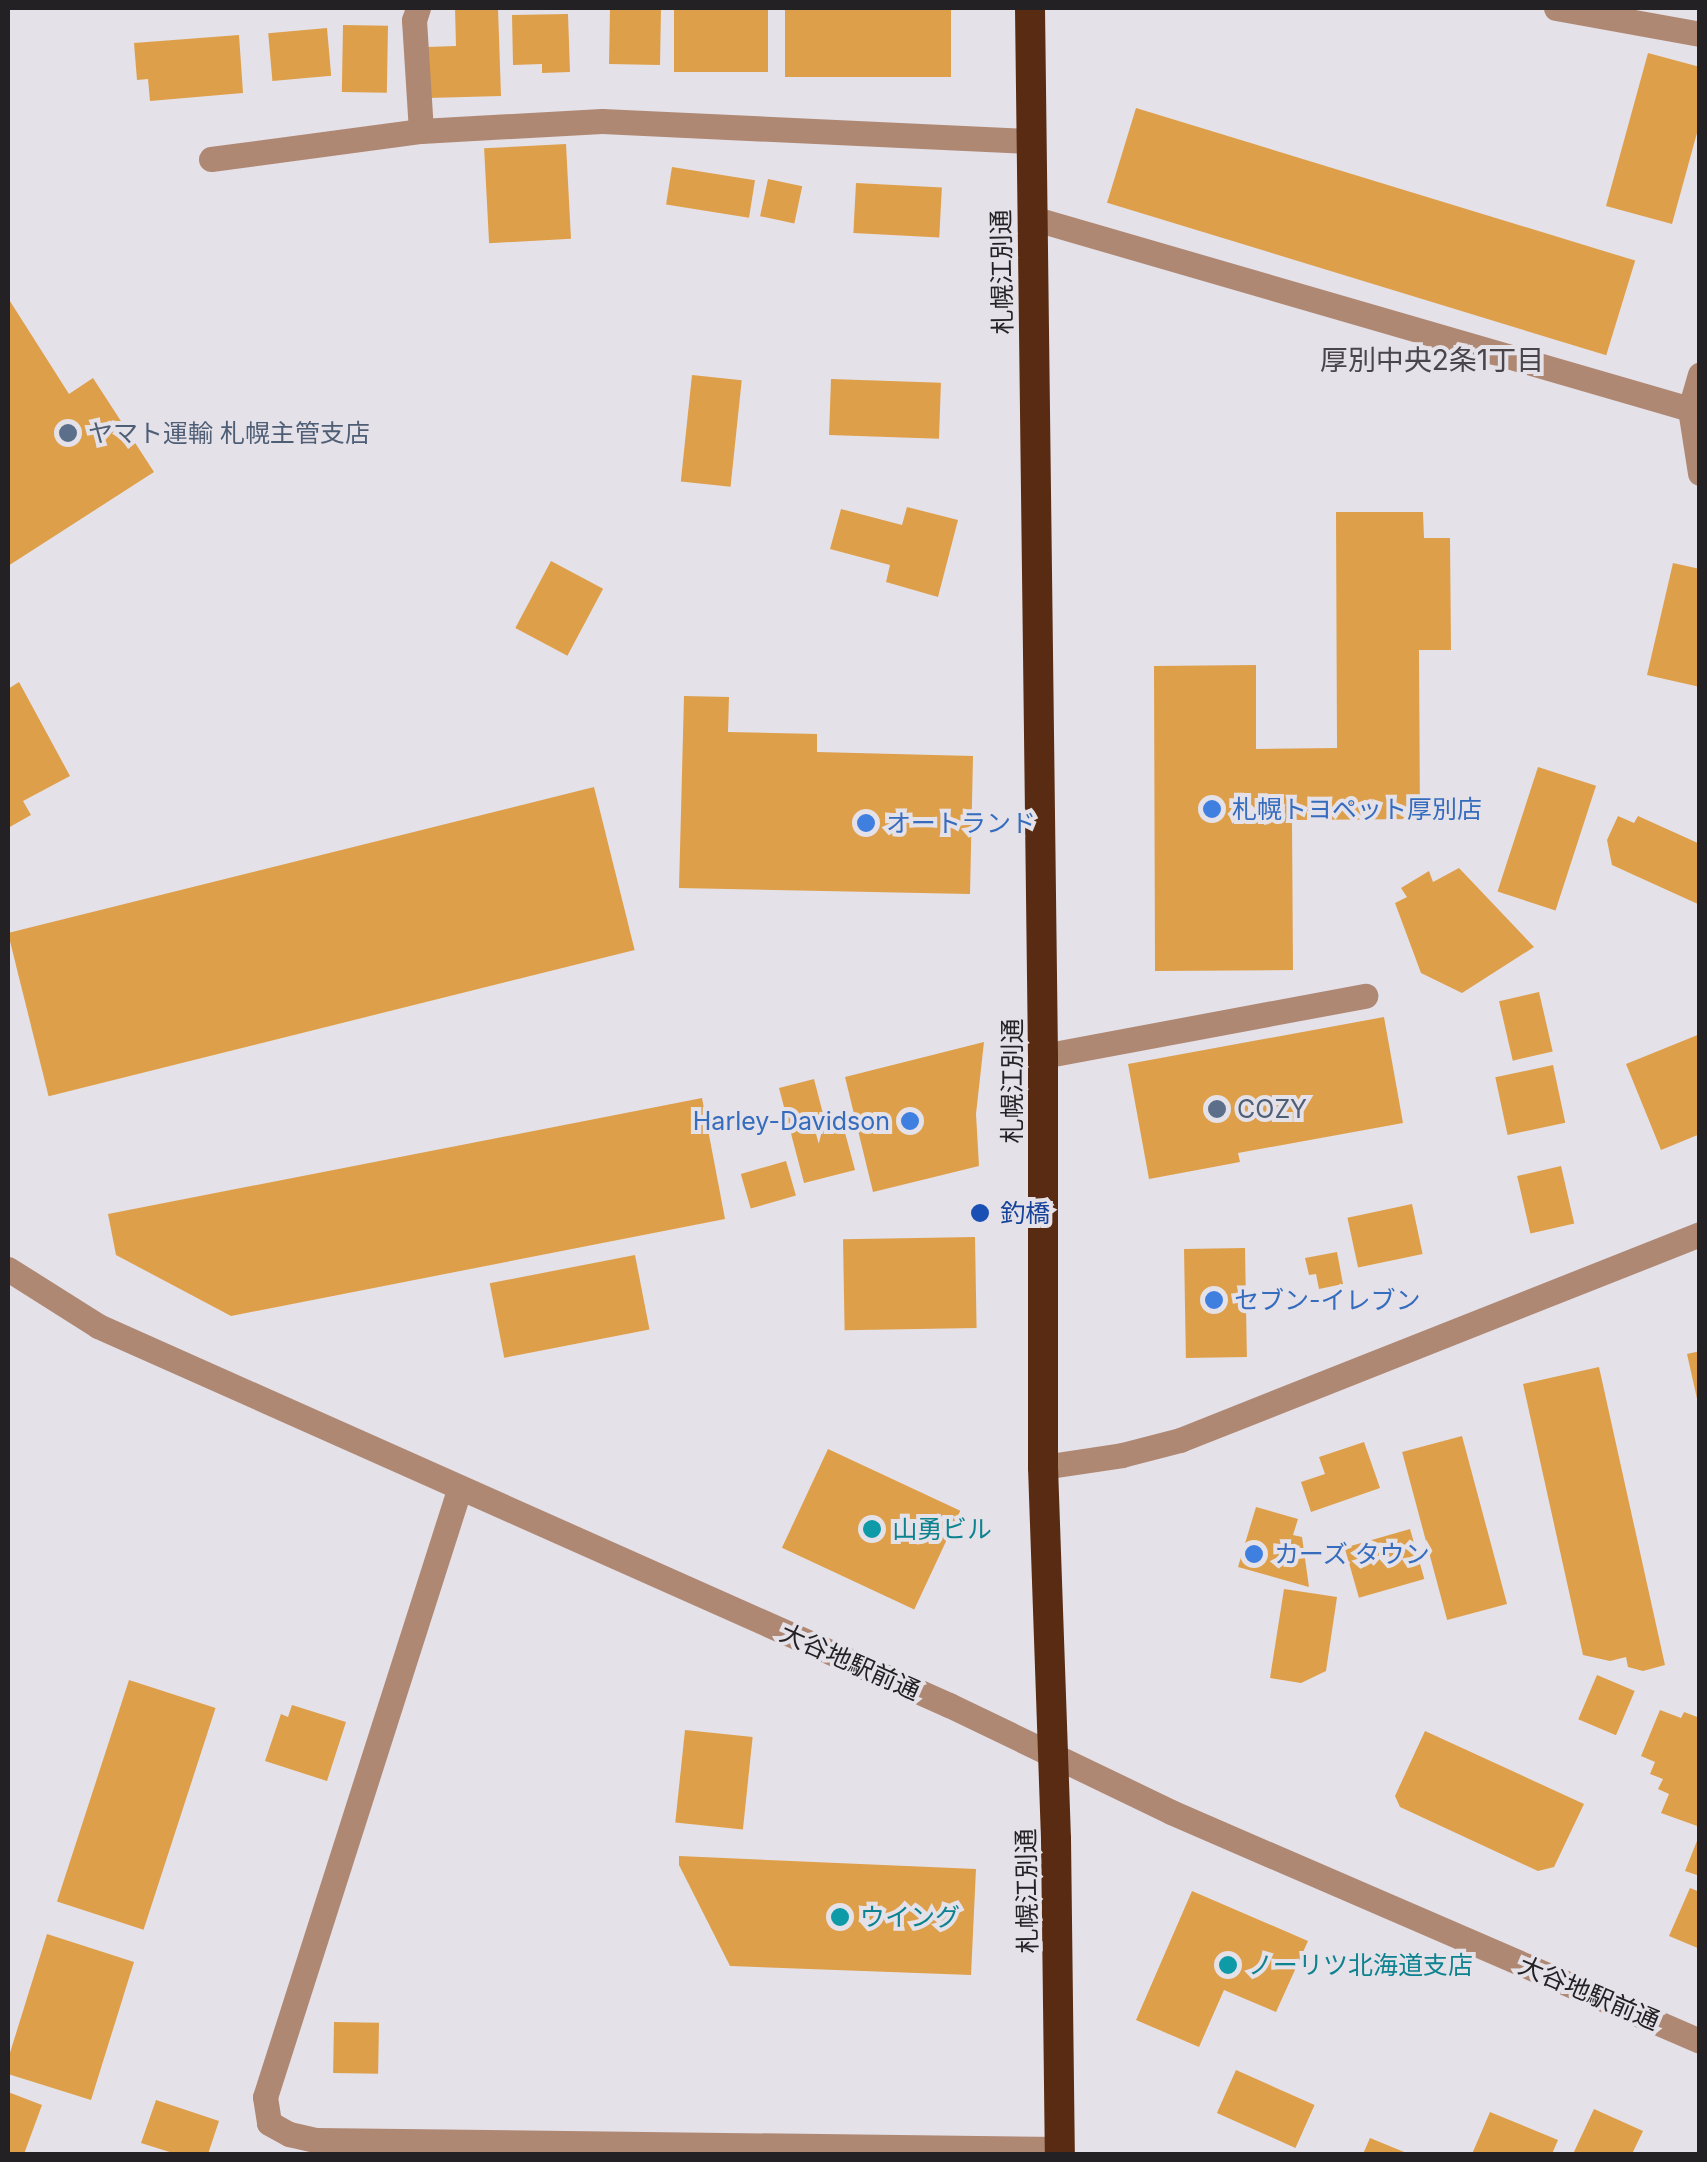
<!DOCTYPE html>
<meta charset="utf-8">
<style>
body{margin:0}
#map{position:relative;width:1707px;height:2162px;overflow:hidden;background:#e5e1e8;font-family:Inter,"Noto Sans JP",sans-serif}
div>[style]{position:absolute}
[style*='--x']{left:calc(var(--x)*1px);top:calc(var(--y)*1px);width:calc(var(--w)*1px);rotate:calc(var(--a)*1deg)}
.building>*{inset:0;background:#de9f4a;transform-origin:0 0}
.minor>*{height:25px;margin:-12.5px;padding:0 12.5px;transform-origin:12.5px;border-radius:12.5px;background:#af8874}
.highway>*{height:30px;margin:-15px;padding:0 15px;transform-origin:15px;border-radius:15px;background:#582b12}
.dots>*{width:28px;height:28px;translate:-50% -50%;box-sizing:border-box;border:5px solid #e5e1e8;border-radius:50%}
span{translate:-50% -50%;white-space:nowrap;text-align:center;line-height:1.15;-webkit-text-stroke:8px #e5e1e8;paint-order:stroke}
.street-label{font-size:25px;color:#232124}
.service-label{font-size:25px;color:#4e5e75}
.left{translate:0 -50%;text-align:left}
.shop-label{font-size:25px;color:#366cbe}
.right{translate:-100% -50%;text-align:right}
.transit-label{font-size:25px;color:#164399}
.culture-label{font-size:25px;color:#0d838f}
.neighbourhood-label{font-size:28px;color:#49454b}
.frame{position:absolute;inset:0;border:10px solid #232124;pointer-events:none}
</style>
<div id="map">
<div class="building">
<i style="clip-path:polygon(455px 8px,498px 8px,501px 96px,428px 98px,427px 47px,456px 46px)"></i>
<i style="left:610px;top:8px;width:51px;height:56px;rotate:1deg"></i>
<i style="left:674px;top:8px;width:94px;height:64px"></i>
<i style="left:785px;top:8px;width:166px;height:69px"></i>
<i style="clip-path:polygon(568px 14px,570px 72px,542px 73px,542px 64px,513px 65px,512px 15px)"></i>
<i style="left:343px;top:25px;width:45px;height:67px;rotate:1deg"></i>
<i style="left:327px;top:28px;width:48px;height:59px;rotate:85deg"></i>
<i style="clip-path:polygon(239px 35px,243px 93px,150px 101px,148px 79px,137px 80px,134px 43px)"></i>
<i style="clip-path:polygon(1648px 53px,1700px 67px,1700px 122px,1672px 224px,1606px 206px)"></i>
<i style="left:1136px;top:108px;width:522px;height:99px;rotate:17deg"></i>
<i style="left:566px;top:144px;width:95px;height:82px;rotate:87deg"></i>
<i style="left:672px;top:167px;width:84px;height:38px;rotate:9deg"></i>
<i style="left:768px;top:179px;width:35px;height:38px;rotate:12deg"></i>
<i style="left:856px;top:183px;width:86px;height:50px;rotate:3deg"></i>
<i style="clip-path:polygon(8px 298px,69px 394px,93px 378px,154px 472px,8px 566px)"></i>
<i style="left:692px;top:375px;width:50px;height:107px;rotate:6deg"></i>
<i style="left:831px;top:379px;width:110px;height:56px;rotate:2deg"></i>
<i style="clip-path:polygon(907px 507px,958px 520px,938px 597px,886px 582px,890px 565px,830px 549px,841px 509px,902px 525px)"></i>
<i style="clip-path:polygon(1336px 512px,1423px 512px,1424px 538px,1450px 538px,1451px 650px,1419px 650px,1420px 819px,1292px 820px,1293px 970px,1155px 971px,1154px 666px,1256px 665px,1256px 749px,1337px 748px)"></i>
<i style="left:551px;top:561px;width:59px;height:76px;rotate:28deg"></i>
<i style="clip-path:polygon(1673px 563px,1700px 569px,1700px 687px,1647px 675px)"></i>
<i style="clip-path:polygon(19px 682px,70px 776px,23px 801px,31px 815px,8px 828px,8px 689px)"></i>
<i style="clip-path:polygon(684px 696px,729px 697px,728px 732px,817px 734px,817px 752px,973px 756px,970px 894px,679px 888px)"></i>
<i style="left:1538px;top:767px;width:61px;height:131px;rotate:18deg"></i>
<i style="left:594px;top:787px;width:168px;height:604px;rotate:76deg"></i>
<i style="clip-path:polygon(1618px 816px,1634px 823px,1638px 816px,1700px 844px,1700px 905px,1612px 865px,1607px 840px)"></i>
<i style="clip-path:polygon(1459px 868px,1534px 947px,1462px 993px,1421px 973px,1395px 903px,1407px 897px,1401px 888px,1429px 871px,1433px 882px)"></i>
<i style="left:1539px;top:992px;width:61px;height:41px;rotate:77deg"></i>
<i style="clip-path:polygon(1384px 1017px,1403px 1123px,1238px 1153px,1240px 1162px,1149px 1179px,1128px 1064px)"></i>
<i style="clip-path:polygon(1700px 1034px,1700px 1134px,1661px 1150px,1626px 1064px)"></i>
<i style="clip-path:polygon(984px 1042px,976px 1114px,979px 1166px,873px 1192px,845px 1077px)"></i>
<i style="left:1553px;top:1065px;width:59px;height:59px;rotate:78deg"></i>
<i style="clip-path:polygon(814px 1079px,828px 1133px,844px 1129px,855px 1170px,804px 1183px,779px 1088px)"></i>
<i style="clip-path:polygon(702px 1098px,725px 1219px,231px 1316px,116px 1255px,108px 1214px)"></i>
<i style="left:786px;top:1161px;width:36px;height:47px;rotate:74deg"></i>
<i style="left:1561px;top:1166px;width:59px;height:45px;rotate:77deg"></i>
<i style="left:1412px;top:1204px;width:51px;height:66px;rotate:78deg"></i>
<i style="left:975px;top:1237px;width:91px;height:132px;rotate:89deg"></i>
<i style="left:1245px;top:1248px;width:109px;height:61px;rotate:89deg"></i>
<i style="clip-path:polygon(1337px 1252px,1343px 1284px,1319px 1289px,1316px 1274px,1309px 1275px,1305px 1258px)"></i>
<i style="left:635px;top:1255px;width:76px;height:148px;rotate:79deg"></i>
<i style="clip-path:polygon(1700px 1351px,1700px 1403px,1698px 1403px,1687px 1354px)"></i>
<i style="clip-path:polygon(1599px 1367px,1665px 1665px,1643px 1671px,1628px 1667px,1626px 1657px,1610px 1661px,1583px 1655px,1523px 1384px)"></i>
<i style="left:1462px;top:1436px;width:174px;height:62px;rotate:75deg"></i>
<i style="clip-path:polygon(1364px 1442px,1380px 1488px,1311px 1512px,1301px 1482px,1325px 1474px,1319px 1457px)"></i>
<i style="left:828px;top:1449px;width:146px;height:109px;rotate:25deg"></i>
<i style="clip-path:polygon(1256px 1507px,1298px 1519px,1293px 1535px,1302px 1537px,1309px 1587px,1238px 1567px)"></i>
<i style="left:1410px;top:1529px;width:52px;height:68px;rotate:74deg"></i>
<i style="clip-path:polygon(1284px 1589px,1337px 1597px,1326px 1671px,1301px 1683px,1270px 1678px)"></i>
<i style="left:1597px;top:1675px;width:41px;height:48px;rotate:23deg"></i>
<i style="left:129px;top:1680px;width:91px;height:233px;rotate:18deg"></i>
<i style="clip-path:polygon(292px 1705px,346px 1722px,327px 1781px,265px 1761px,281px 1714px,288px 1717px)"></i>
<i style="clip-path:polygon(1660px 1710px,1681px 1718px,1684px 1712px,1700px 1718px,1700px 1827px,1661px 1813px,1669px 1794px,1658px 1789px,1663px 1779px,1650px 1774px,1655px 1762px,1641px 1756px)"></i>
<i style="left:685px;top:1730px;width:68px;height:93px;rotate:6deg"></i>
<i style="clip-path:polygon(1425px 1731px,1584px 1804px,1554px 1867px,1538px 1871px,1400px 1807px,1395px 1796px)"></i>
<i style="clip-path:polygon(1699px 1836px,1700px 1836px,1700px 1876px,1685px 1871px)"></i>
<i style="clip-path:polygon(679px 1856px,976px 1869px,971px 1975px,730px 1966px,679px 1865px)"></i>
<i style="clip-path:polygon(1690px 1888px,1700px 1892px,1700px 1949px,1669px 1936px)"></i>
<i style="clip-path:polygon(1192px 1891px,1308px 1941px,1276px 2012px,1224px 1990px,1199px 2047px,1136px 2020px)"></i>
<i style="clip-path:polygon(47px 1934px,134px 1962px,91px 2100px,8px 2074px,8px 2059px)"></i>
<i style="left:334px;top:2022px;width:45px;height:51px;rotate:1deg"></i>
<i style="left:1236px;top:2070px;width:86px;height:47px;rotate:24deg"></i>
<i style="clip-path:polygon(8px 2092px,42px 2105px,24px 2154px,8px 2154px)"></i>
<i style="clip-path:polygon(156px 2100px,219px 2121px,208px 2154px,176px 2154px,141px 2143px)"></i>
<i style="clip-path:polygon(1594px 2109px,1643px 2131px,1632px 2154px,1573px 2154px)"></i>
<i style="clip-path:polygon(1490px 2112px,1558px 2140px,1552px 2154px,1472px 2154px)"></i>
<i style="clip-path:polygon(1370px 2138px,1409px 2154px,1363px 2154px)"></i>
</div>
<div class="minor">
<i style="--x:418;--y:8;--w:13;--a:108"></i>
<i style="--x:414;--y:20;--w:111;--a:86.4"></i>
<i style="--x:1556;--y:8;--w:146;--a:10.2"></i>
<i style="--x:211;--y:159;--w:212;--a:-7.6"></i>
<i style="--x:421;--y:131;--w:181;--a:-3.2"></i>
<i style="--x:602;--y:121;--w:429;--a:2.7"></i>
<i style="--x:1032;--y:218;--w:685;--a:16.19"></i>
<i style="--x:1690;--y:409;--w:65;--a:81.1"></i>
<i style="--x:1690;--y:409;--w:36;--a:-74"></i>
<i style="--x:1043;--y:1056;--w:328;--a:-10.6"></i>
<i style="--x:8;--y:1269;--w:107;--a:32.3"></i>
<i style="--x:98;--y:1326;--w:932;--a:24.01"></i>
<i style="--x:949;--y:1705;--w:246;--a:25.7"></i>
<i style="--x:1171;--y:1812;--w:576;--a:23.41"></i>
<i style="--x:1043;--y:1467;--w:80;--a:-8.6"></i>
<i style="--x:1122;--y:1455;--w:60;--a:-14.5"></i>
<i style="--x:1180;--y:1440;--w:559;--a:-21.61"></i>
<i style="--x:459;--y:1490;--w:637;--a:107.72"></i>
<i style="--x:265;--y:2097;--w:26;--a:81"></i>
<i style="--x:269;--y:2123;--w:23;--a:29"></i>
<i style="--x:289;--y:2134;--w:28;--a:13"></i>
<i style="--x:316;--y:2140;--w:743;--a:0.69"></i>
</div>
<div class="highway">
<i style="--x:1030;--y:8;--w:1048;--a:89.29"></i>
<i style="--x:1043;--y:1056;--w:411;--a:90"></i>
<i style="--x:1043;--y:1467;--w:372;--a:88"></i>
<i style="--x:1056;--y:1839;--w:315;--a:89.3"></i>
</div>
<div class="dots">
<i style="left:68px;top:433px;background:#5c6f8a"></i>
<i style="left:1212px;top:809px;background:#3f7fe0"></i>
<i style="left:866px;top:823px;background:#3f7fe0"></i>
<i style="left:1217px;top:1109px;background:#5c6f8a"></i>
<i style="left:910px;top:1121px;background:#3f7fe0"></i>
<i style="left:980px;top:1213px;background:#1a4fb4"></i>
<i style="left:1214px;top:1300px;background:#3f7fe0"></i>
<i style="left:872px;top:1529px;background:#0f9aa8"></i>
<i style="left:1254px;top:1554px;background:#3f7fe0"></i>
<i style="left:840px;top:1917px;background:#0f9aa8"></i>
<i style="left:1228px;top:1965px;background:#0f9aa8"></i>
</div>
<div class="street-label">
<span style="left:1002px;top:272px;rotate:-91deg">札幌江別通</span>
<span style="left:1012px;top:1081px;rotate:-90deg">札幌江別通</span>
<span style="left:850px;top:1662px;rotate:24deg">大谷地駅前通</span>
<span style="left:1027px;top:1891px;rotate:-91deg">札幌江別通</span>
<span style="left:1589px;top:1993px;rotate:23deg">大谷地駅前通</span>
</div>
<div class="service-label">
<span class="left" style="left:88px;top:433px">ヤマト運輸 札幌主管支店</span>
<span class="left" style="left:1237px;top:1109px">COZY</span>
</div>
<div class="shop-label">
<span class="left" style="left:1232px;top:809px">札幌トヨペット厚別店</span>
<span class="left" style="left:886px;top:823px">オートランド</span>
<span class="right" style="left:890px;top:1121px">Harley-Davidson</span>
<span class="left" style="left:1234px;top:1300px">セブン-イレブン</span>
<span class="left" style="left:1274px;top:1554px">カーズ タウン</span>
</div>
<div class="transit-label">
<span class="left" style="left:1000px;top:1213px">釣橋</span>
</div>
<div class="culture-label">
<span class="left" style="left:892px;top:1529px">山勇ビル</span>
<span class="left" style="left:860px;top:1917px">ウイング</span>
<span class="left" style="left:1248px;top:1965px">ノーリツ北海道支店</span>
</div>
<div class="neighbourhood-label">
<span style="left:1432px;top:360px">厚別中央2条1丁目</span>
</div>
<div class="frame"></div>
</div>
